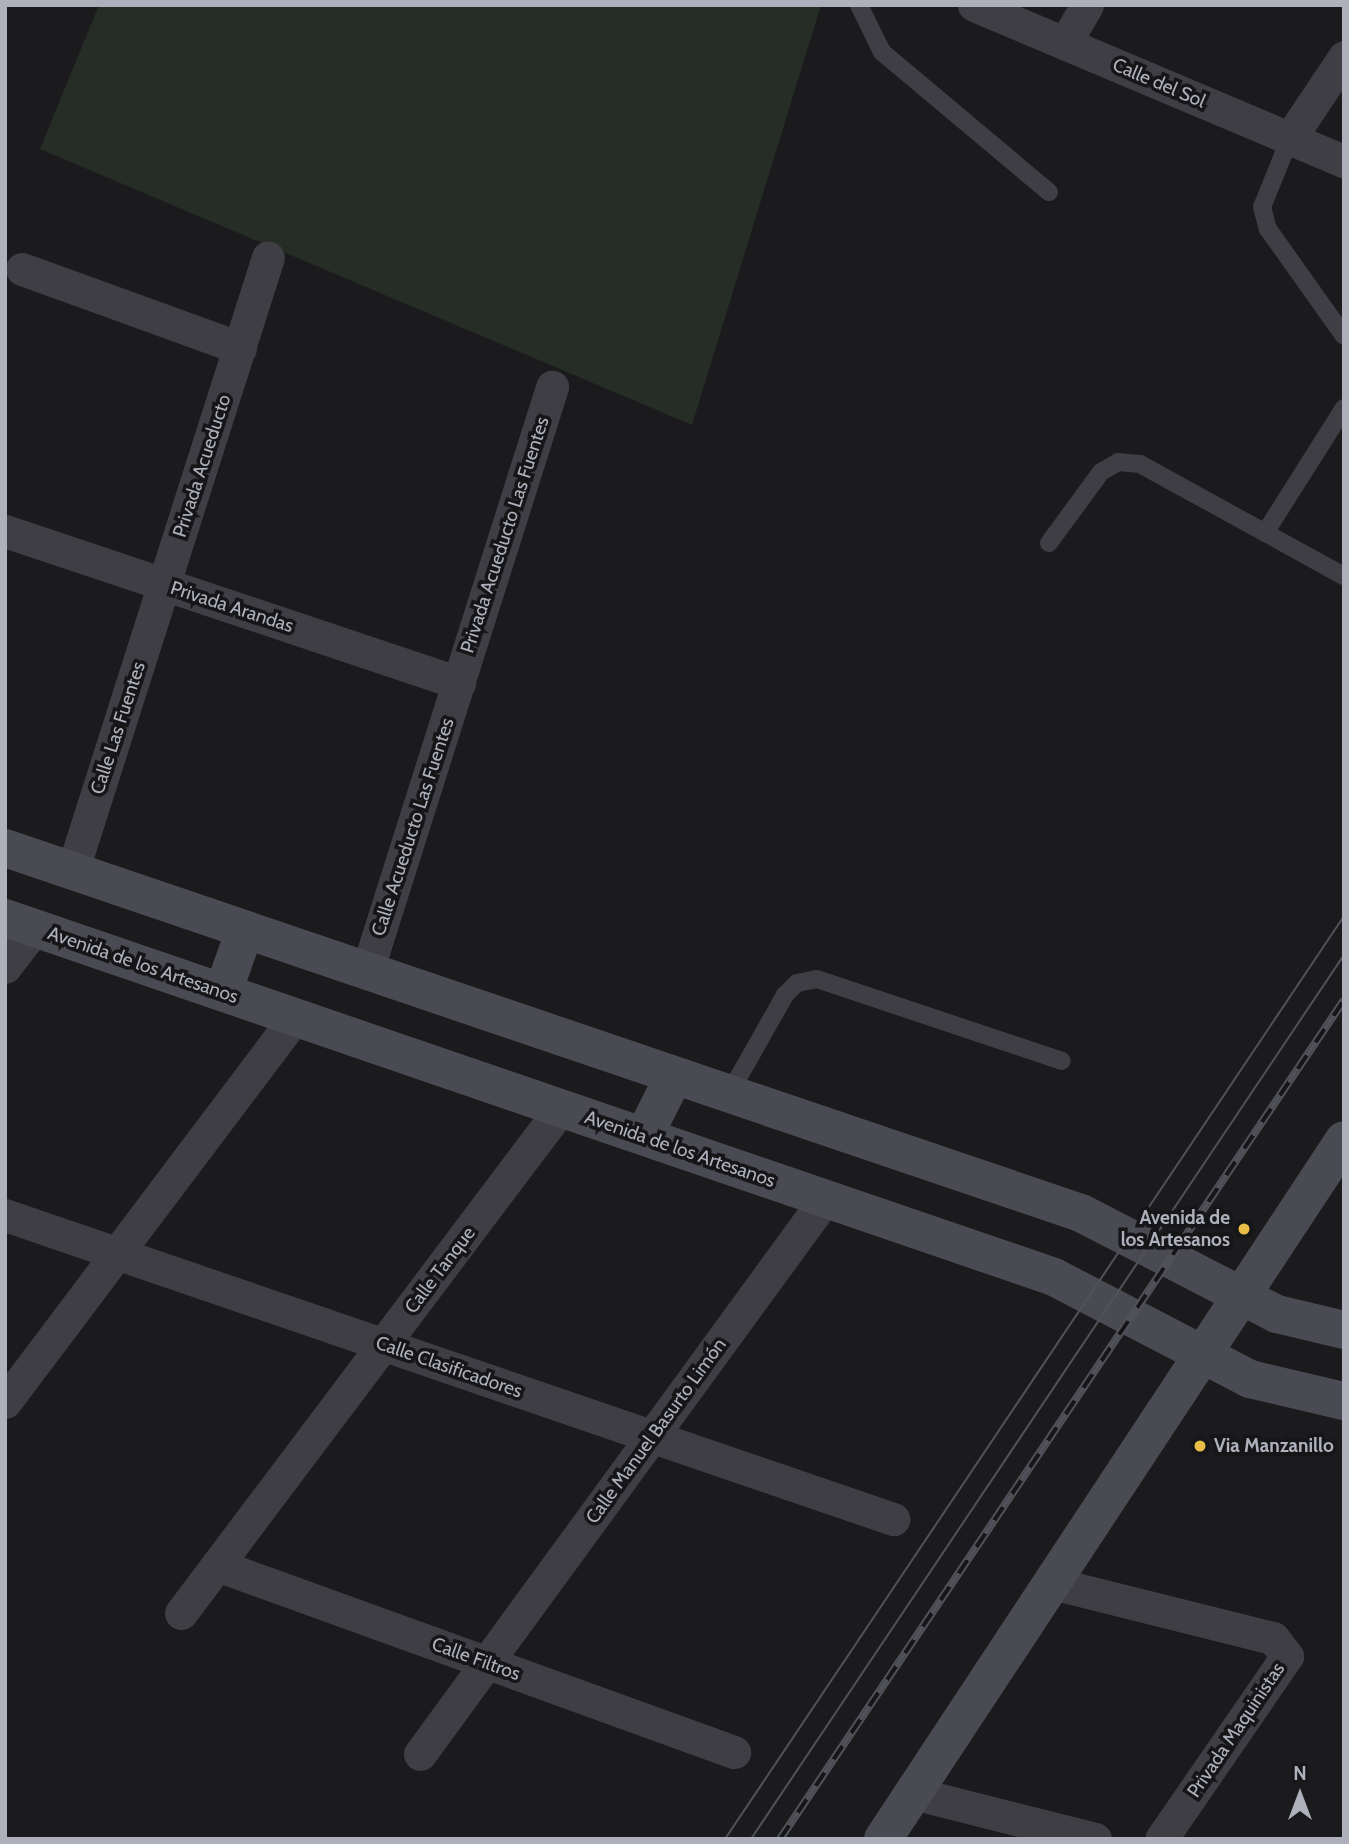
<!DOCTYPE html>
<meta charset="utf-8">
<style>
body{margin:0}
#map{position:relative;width:1349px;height:1844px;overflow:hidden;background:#1b1b1d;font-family:Cabin,sans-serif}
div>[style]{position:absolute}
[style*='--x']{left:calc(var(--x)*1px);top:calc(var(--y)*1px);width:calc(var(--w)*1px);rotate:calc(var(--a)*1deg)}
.green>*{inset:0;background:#252d26}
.lane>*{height:18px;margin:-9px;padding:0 9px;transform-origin:9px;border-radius:9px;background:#3e3e44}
.street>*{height:33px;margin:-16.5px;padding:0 16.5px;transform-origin:16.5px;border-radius:16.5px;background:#3e3e44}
.secondary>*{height:38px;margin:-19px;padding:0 19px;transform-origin:19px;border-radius:19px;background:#4a4b52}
.tram>*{height:2px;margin:-1px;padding:0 1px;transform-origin:1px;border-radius:1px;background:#515259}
.rail>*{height:8px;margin-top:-4px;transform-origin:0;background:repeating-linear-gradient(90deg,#161618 0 16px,#515259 0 32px);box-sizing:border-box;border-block:2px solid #515259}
.dots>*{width:19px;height:19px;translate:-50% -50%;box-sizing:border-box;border:4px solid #161618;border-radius:50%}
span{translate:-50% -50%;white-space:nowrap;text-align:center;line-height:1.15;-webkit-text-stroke:7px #161618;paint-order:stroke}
.street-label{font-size:19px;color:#aeb1bb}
.poi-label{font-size:19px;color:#aeb1bb;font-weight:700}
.right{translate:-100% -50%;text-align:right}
.left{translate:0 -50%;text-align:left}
.frame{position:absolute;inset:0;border:7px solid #aeb1bb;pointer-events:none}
.north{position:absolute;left:1265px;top:1760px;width:70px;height:70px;-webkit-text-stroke:5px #161618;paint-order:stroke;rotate:0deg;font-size:19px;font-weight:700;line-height:28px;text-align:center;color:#aeb1bb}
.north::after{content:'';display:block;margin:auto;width:24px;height:32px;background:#aeb1bb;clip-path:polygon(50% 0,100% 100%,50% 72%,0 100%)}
</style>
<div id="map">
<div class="green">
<i style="clip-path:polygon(99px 5px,821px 5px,692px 425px,40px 149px)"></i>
</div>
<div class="lane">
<i style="--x:859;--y:5;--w:52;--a:63.9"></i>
<i style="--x:882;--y:52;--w:218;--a:40"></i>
<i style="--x:1290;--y:138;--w:74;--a:112.1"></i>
<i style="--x:1262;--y:207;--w:23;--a:75"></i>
<i style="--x:1268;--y:229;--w:131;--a:54.6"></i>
<i style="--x:1265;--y:533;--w:148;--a:-57.7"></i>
<i style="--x:1049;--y:543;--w:88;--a:-53.8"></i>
<i style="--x:1101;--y:472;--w:20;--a:-30"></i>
<i style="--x:1118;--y:462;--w:22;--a:5"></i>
<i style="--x:1140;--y:464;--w:233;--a:28.8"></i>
<i style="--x:729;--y:1094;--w:114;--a:-60.5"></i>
<i style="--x:785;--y:995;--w:17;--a:-45"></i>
<i style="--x:797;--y:983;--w:20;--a:-11"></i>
<i style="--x:817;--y:979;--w:258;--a:18.5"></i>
</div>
<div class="street">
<i style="--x:974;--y:5;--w:402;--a:22.9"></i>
<i style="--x:1065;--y:43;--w:44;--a:-59.9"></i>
<i style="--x:1290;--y:138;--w:97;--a:-56.3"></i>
<i style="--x:22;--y:269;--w:232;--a:19.9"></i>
<i style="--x:5;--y:531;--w:479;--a:18.5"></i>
<i style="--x:72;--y:872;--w:645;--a:-72.32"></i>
<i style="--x:5;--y:967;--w:49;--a:-52.4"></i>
<i style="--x:367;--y:971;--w:613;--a:-72.42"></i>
<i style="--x:5;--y:1215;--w:939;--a:18.9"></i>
<i style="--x:5;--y:1402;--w:482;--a:-53"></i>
<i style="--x:217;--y:1565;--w:550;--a:19.89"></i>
<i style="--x:1052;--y:1583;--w:228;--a:14"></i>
<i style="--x:1273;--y:1638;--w:23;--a:52"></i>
<i style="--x:1287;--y:1656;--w:222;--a:124.5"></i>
<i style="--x:181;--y:1613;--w:632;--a:-53.04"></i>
<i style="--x:420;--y:1754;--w:687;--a:-53.88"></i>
<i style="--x:913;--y:1793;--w:188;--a:14.2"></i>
</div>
<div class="secondary">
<i style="--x:5;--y:848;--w:1136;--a:18.74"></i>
<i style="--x:1081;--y:1213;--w:220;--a:27.3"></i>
<i style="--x:1277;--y:1314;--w:69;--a:13.4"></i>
<i style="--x:5;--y:918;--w:1109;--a:18.89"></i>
<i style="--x:1054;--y:1277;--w:221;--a:27.5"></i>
<i style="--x:1250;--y:1379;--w:97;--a:13.2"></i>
<i style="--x:223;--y:992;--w:66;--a:-70.5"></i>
<i style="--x:644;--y:1136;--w:67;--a:-63.4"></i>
<i style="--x:883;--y:1839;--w:837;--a:-56.59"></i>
</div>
<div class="tram">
<i style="--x:725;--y:1839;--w:1111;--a:-56.15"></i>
<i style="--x:751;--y:1839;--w:1064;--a:-56.15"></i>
</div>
<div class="rail">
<i style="--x:780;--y:1839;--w:1011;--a:-56.09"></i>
</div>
<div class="dots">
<i style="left:1244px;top:1229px;background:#e8bd47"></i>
<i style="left:1200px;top:1446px;background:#e8bd47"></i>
</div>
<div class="street-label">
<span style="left:1159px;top:83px;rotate:23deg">Calle del Sol</span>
<span style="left:202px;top:466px;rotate:-72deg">Privada Acueducto</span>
<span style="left:505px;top:535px;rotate:-72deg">Privada Acueducto Las Fuentes</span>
<span style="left:232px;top:607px;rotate:18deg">Privada Arandas</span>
<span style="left:118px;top:728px;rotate:-72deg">Calle Las Fuentes</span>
<span style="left:413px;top:827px;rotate:-72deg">Calle Acueducto Las Fuentes</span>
<span style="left:143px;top:965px;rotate:19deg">Avenida de los Artesanos</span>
<span style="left:680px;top:1149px;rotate:19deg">Avenida de los Artesanos</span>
<span style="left:440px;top:1270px;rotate:-53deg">Calle Tanque</span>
<span style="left:449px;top:1367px;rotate:19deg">Calle Clasificadores</span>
<span style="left:656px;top:1431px;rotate:-54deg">Calle Manuel Basurto Limón</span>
<span style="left:476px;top:1659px;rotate:20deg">Calle Filtros</span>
<span style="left:1236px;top:1730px;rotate:-56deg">Privada Maquinistas</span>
</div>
<div class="poi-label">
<span class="right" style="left:1230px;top:1229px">Avenida de<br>los Artesanos</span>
<span class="left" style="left:1214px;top:1446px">Via Manzanillo</span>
</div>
<div class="frame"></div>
<div class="north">N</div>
</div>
